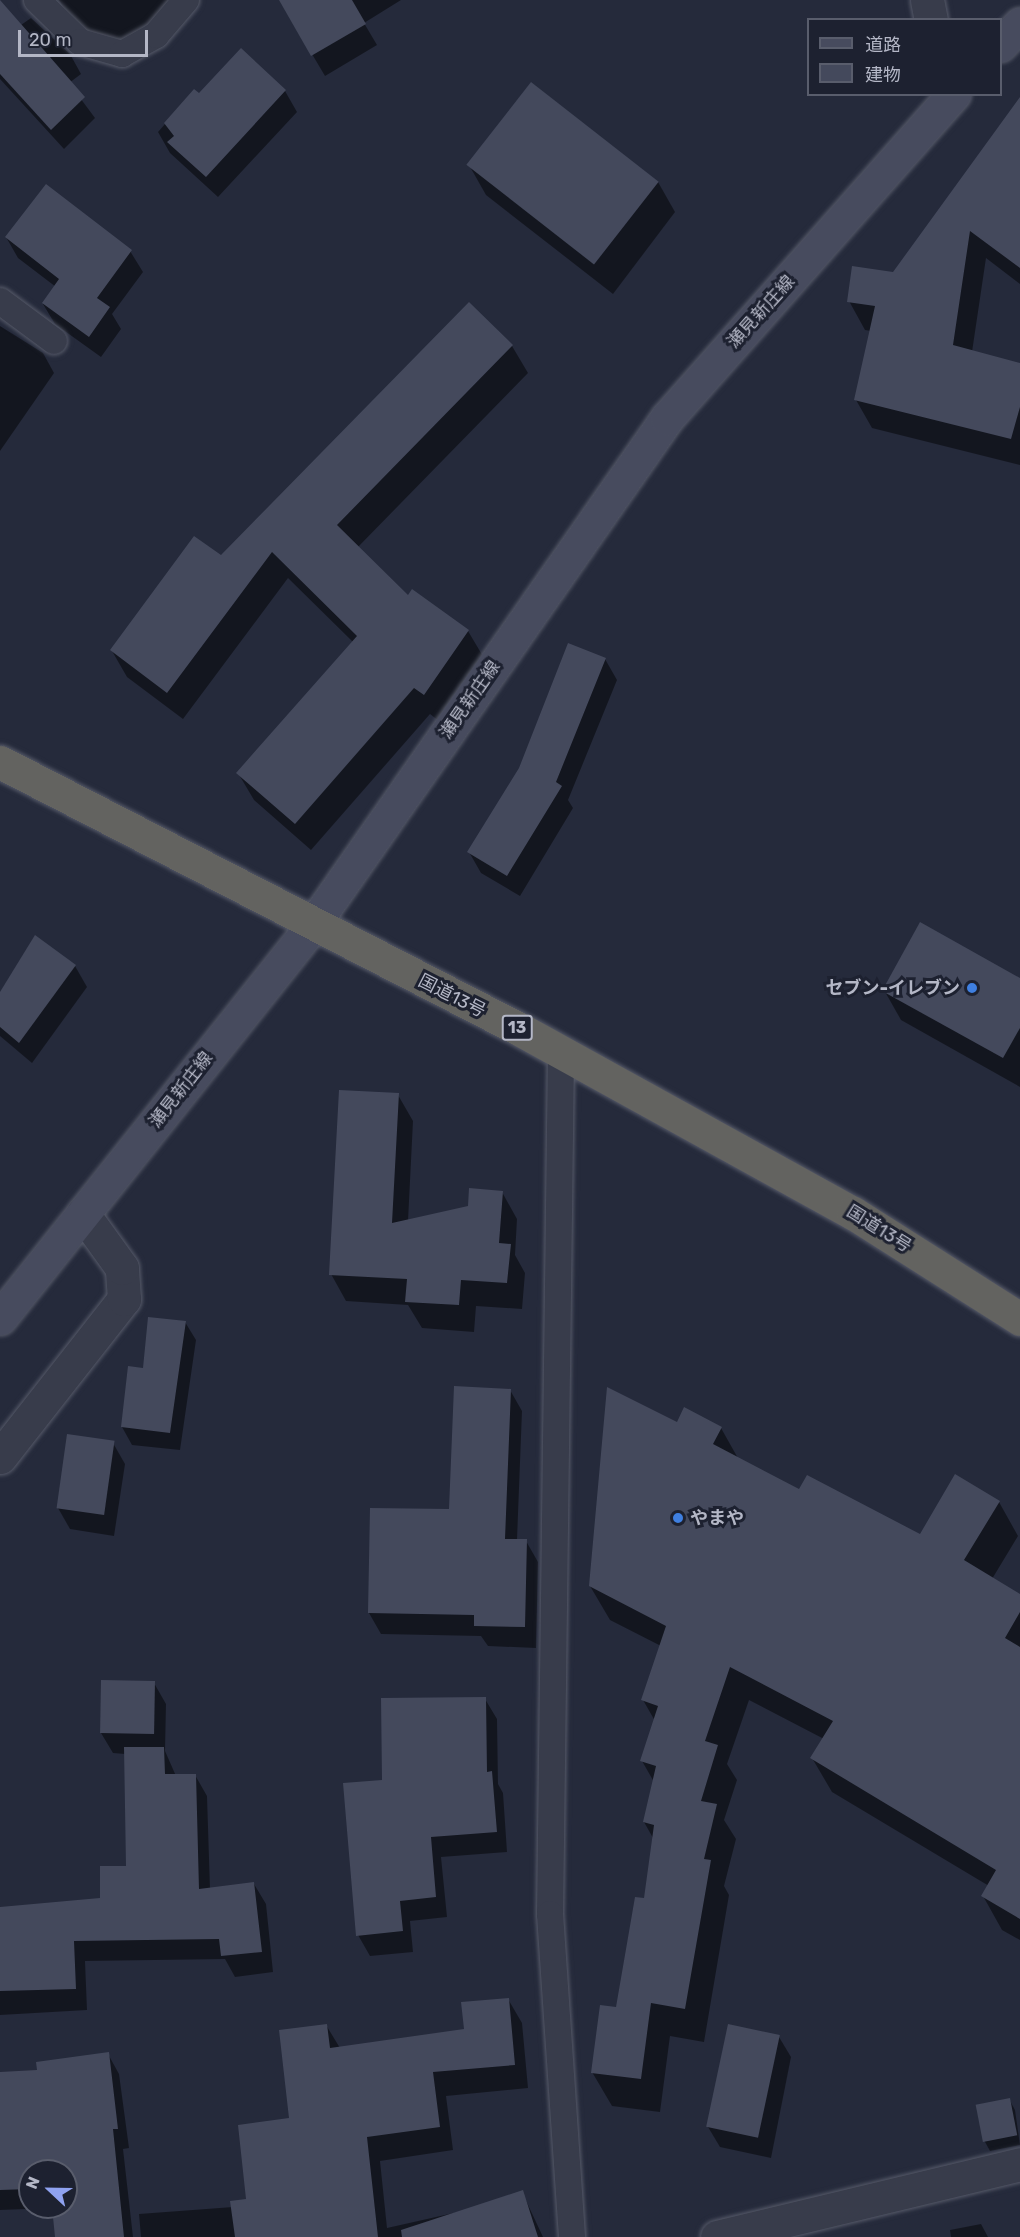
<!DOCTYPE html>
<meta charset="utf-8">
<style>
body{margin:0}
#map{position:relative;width:1020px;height:2237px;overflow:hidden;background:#252a3b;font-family:Rubik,"Noto Sans JP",sans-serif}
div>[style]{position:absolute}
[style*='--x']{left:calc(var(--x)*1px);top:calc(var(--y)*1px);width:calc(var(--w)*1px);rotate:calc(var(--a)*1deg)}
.shadow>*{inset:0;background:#0007}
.building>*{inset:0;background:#44495c;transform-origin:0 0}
.roads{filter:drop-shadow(0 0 2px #565a69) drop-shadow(0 0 2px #565a69)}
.service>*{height:26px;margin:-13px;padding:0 13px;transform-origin:13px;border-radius:13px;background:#383c4b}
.minor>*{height:33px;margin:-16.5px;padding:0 16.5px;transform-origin:16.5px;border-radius:16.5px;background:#383c4b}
.secondary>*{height:33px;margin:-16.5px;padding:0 16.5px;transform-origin:16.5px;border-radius:16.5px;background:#474b5e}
.trunk>*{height:33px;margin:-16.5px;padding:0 16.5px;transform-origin:16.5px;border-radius:16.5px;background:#636360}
.dots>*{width:16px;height:16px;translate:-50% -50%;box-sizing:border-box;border:3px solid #1d2130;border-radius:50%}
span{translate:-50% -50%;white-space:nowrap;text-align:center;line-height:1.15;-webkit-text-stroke:6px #1d2130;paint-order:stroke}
.shield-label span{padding:2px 4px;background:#1d2130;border:2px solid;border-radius:4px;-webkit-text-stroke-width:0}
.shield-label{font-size:16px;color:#b4b7c6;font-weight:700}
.street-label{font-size:18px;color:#b4b7c6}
.poi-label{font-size:18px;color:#b4b7c6;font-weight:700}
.right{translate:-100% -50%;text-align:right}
.left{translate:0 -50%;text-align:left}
.legend{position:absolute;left:807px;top:18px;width:195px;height:78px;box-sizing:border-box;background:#1d2130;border:2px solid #595d6c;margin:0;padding:8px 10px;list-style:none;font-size:18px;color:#b4b7c6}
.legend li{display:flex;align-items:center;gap:12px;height:30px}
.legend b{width:30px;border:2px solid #595d6c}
.north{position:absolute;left:18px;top:2159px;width:60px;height:60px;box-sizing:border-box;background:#1d2130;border:2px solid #595d6c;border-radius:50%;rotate:292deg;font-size:16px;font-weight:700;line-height:24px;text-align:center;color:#b4b7c6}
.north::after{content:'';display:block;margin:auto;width:21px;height:27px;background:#8fa2f0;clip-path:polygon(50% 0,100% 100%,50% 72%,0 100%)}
.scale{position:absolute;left:18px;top:30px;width:130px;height:27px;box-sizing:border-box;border:3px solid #b4b7c6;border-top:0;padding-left:8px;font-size:18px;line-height:21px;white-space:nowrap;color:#b4b7c6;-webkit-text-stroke:4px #1d2130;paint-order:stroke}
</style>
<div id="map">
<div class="shadow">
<i style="clip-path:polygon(59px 0,183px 0,113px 53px,70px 19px)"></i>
<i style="clip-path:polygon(280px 0,401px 0,364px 23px,377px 45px,325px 76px)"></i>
<i style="clip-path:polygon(0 10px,21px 25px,31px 18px,70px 54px,81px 74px,69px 83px,95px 118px,64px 149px,0 79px)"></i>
<i style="clip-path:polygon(241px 50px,285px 91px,297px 112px,218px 197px,170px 153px,158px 132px,194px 91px,199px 96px)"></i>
<i style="clip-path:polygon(1020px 139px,1020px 284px,986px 258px,972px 352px,1020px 364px,1020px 465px,872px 428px,856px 400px,871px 331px,865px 330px,849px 301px,893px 274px)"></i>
<i style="clip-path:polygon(469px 165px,658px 182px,675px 212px,613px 294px,486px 195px)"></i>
<i style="clip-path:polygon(6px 237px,130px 251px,143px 272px,112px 314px,121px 329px,101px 357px,55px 324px,43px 304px,56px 287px,18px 258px)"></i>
<i style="clip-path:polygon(469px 304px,512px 346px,528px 373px,358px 547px,408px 597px,468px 631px,484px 658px,439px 721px,430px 714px,311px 850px,254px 800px,238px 773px,353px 642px,288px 578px,183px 719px,127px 677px,112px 651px,221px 557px)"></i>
<i style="clip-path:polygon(0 326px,43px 353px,54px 373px,0 451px)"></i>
<i style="clip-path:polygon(605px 659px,617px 680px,568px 800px,573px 808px,520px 896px,481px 873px,469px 852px)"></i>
<i style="clip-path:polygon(75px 966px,87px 987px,32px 1063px,0 1036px,0 995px)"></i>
<i style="clip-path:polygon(1020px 979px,1020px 1087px,901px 1020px,884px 990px)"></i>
<i style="clip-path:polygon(398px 1095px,413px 1121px,408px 1221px,469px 1207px,502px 1192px,517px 1219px,515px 1255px,525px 1273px,522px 1309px,476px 1306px,474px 1332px,422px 1328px,408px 1305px,346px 1301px,331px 1274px)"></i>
<i style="clip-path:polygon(185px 1322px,196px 1340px,180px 1450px,132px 1445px,122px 1427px,129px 1367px,145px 1369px)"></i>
<i style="clip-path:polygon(510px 1390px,522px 1411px,517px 1540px,526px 1541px,538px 1562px,536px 1648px,488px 1646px,481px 1636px,381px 1634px,369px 1613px,451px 1510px)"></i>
<i style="clip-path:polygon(677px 1424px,721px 1428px,739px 1460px,800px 1491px,920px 1536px,999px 1502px,1018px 1536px,992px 1579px,1020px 1595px,1020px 1940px,1002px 1930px,983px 1896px,989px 1886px,832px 1792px,812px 1758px,824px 1739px,749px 1700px,727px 1764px,737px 1780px,724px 1820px,736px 1839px,724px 1886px,729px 1895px,704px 2042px,670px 2036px,660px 2112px,612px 2106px,592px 2072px,617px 2008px,646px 1900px,653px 1838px,644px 1822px,654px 1782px,642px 1761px,655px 1721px,643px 1700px,661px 1646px,610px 1620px,590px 1586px)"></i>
<i style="clip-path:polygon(113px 1443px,125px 1464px,114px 1536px,70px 1529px,58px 1508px)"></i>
<i style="clip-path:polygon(154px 1683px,166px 1704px,165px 1751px,176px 1776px,195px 1775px,207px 1796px,210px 1889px,254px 1884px,266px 1904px,273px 1972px,235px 1977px,225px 1959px,85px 1961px,87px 2010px,0 2015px,0 1908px,101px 1899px,128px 1867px,125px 1754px,113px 1753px,101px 1733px)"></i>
<i style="clip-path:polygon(485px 1699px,497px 1719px,498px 1784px,503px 1793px,507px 1852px,441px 1857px,447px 1917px,410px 1921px,413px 1952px,370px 1956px,358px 1935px)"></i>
<i style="clip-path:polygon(508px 1999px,522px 2023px,528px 2088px,446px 2096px,453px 2150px,380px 2161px,387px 2228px,467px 2210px,522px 2192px,543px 2237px,141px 2237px,139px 2214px,233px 2207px,248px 2201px,291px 2120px,326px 2025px,340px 2048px,465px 2031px)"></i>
<i style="clip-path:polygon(779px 2037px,791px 2057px,771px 2158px,720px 2147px,708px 2127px)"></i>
<i style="clip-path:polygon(evenodd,108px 2054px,119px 2074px,129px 2148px,123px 2149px,133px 2237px,56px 2237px,53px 2208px,0 2210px,0 2073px,38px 2071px,108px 2054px,30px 2171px,66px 2171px,66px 2207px,30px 2207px,30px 2171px)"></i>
<i style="clip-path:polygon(1009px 2099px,1015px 2110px,1020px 2145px,990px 2151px,984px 2140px)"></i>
<i style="clip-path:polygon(981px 2224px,988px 2237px,951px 2237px,950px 2230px)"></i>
</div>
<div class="building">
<i style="clip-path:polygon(0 0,85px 97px,51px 130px,0 74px)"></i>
<i style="clip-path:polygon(279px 0,352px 0,366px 24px,311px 56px)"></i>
<i style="clip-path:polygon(241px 48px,286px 90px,206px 177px,167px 142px,174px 136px,164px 123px,194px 89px,199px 93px)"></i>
<i style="left:531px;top:82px;width:162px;height:105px;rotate:38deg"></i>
<i style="clip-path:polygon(1020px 97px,1020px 268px,970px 231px,953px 345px,1020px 363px,1020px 407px,1011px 439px,854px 400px,875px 306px,847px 302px,852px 266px,893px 272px)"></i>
<i style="clip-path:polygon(46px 184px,132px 250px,97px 298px,110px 307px,89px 337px,42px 303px,59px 279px,5px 237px)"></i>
<i style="clip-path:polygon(469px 302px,513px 345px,337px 525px,408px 595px,412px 589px,469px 630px,424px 695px,414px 688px,295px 824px,236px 773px,357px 636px,272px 552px,167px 693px,110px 650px,194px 536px,221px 555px)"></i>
<i style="clip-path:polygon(568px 643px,606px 658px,556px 782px,562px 786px,507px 876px,467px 852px,519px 768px)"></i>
<i style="clip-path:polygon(920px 922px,1020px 978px,1020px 1028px,1003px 1058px,882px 991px)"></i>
<i style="clip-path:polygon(35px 935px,76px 965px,19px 1043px,0 1027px,0 992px)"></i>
<i style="clip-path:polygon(339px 1090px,399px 1093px,392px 1223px,468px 1206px,469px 1188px,503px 1191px,499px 1243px,511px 1244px,507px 1283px,461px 1280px,459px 1305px,405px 1302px,407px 1279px,329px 1275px)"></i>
<i style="clip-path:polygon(148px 1317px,186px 1321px,170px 1433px,121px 1427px,128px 1366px,143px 1368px)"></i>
<i style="clip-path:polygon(454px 1386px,511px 1389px,505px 1539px,527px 1539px,525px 1627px,474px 1626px,474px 1615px,368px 1613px,370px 1508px,449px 1509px)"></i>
<i style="clip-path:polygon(607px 1387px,677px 1422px,684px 1407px,722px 1427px,713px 1444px,799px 1489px,807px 1475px,920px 1534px,955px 1474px,1000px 1501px,964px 1560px,1020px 1594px,1020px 1612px,1005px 1638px,1020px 1647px,1020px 1919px,981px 1896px,996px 1870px,810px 1758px,833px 1721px,730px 1667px,705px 1741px,718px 1745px,701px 1801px,717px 1804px,704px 1859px,711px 1860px,685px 2009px,651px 2003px,641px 2079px,591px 2073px,600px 2005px,616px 2007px,635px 1897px,644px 1898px,654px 1825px,643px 1822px,656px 1766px,640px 1761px,658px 1706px,641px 1700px,666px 1626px,589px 1586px)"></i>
<i style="left:67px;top:1434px;width:48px;height:75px;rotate:8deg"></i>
<i style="left:101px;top:1680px;width:54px;height:53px;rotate:1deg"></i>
<i style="clip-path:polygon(486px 1697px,487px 1772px,492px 1771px,497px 1832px,431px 1837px,436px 1897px,400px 1901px,403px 1931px,356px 1936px,343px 1783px,382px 1780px,381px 1698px)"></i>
<i style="clip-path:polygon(124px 1747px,164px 1747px,165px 1774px,196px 1774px,199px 1889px,254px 1882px,262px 1952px,221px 1956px,219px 1939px,74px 1941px,76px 1989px,0 1991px,0 1907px,100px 1898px,100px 1866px,126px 1866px)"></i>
<i style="clip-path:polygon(509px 1998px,515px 2065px,433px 2072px,440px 2127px,367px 2137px,378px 2237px,235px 2237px,230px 2201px,246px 2199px,238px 2125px,289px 2118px,279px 2030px,327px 2024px,330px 2048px,464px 2029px,461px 2002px)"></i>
<i style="left:728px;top:2024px;width:53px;height:105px;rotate:12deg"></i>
<i style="clip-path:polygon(109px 2052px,118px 2129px,113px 2129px,124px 2237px,55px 2237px,52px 2207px,66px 2207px,66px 2171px,30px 2171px,30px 2189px,0 2190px,0 2072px,37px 2070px,36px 2062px)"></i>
<i style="left:1010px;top:2098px;width:38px;height:35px;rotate:79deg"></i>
<i style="clip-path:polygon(523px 2190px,538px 2237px,402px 2237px,401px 2230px)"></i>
</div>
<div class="roads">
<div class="service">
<i style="--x:37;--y:0;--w:60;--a:44.3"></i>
<i style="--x:80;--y:42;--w:44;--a:15.9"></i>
<i style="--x:122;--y:54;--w:39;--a:-29"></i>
<i style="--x:156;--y:35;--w:46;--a:-49.4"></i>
<i style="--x:0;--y:301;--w:67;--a:36.5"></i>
<i style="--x:561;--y:1053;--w:861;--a:90.73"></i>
<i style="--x:550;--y:1914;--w:324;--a:86.1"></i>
</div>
<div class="minor">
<i style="--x:927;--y:0;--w:20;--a:79"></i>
<i style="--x:0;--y:1457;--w:201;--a:-51.9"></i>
<i style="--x:124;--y:1299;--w:31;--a:-94"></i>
<i style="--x:122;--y:1268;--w:67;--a:-125.8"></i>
<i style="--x:717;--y:2237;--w:312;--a:-13.5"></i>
</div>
<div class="secondary">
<i style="--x:1000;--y:45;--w:29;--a:-46"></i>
<i style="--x:0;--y:1318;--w:501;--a:-51.48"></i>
<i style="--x:312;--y:926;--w:620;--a:-55.05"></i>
<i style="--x:667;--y:418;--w:433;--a:-48.5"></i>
</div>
<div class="trunk">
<i style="--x:0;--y:762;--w:586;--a:27.22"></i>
<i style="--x:521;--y:1030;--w:379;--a:28.9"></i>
<i style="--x:853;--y:1213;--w:198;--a:32.4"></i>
</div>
</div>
<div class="dots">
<i style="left:972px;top:988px;background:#3f7fe0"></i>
<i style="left:678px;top:1518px;background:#3f7fe0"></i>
</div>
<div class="shield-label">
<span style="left:517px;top:1028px">13</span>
</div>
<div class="street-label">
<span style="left:761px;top:312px;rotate:-48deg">瀬見新庄線</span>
<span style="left:470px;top:700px;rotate:-55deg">瀬見新庄線</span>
<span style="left:452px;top:996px;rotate:27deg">国道13号</span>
<span style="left:181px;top:1090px;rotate:-52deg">瀬見新庄線</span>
<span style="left:879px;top:1229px;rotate:32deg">国道13号</span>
</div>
<div class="poi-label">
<span class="right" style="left:960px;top:988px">セブン-イレブン</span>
<span class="left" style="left:690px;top:1518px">やまや</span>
</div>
<ul class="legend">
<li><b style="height:8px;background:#474b5e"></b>道路</li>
<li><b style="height:16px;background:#44495c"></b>建物</li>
</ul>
<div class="north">N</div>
<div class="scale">20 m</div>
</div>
